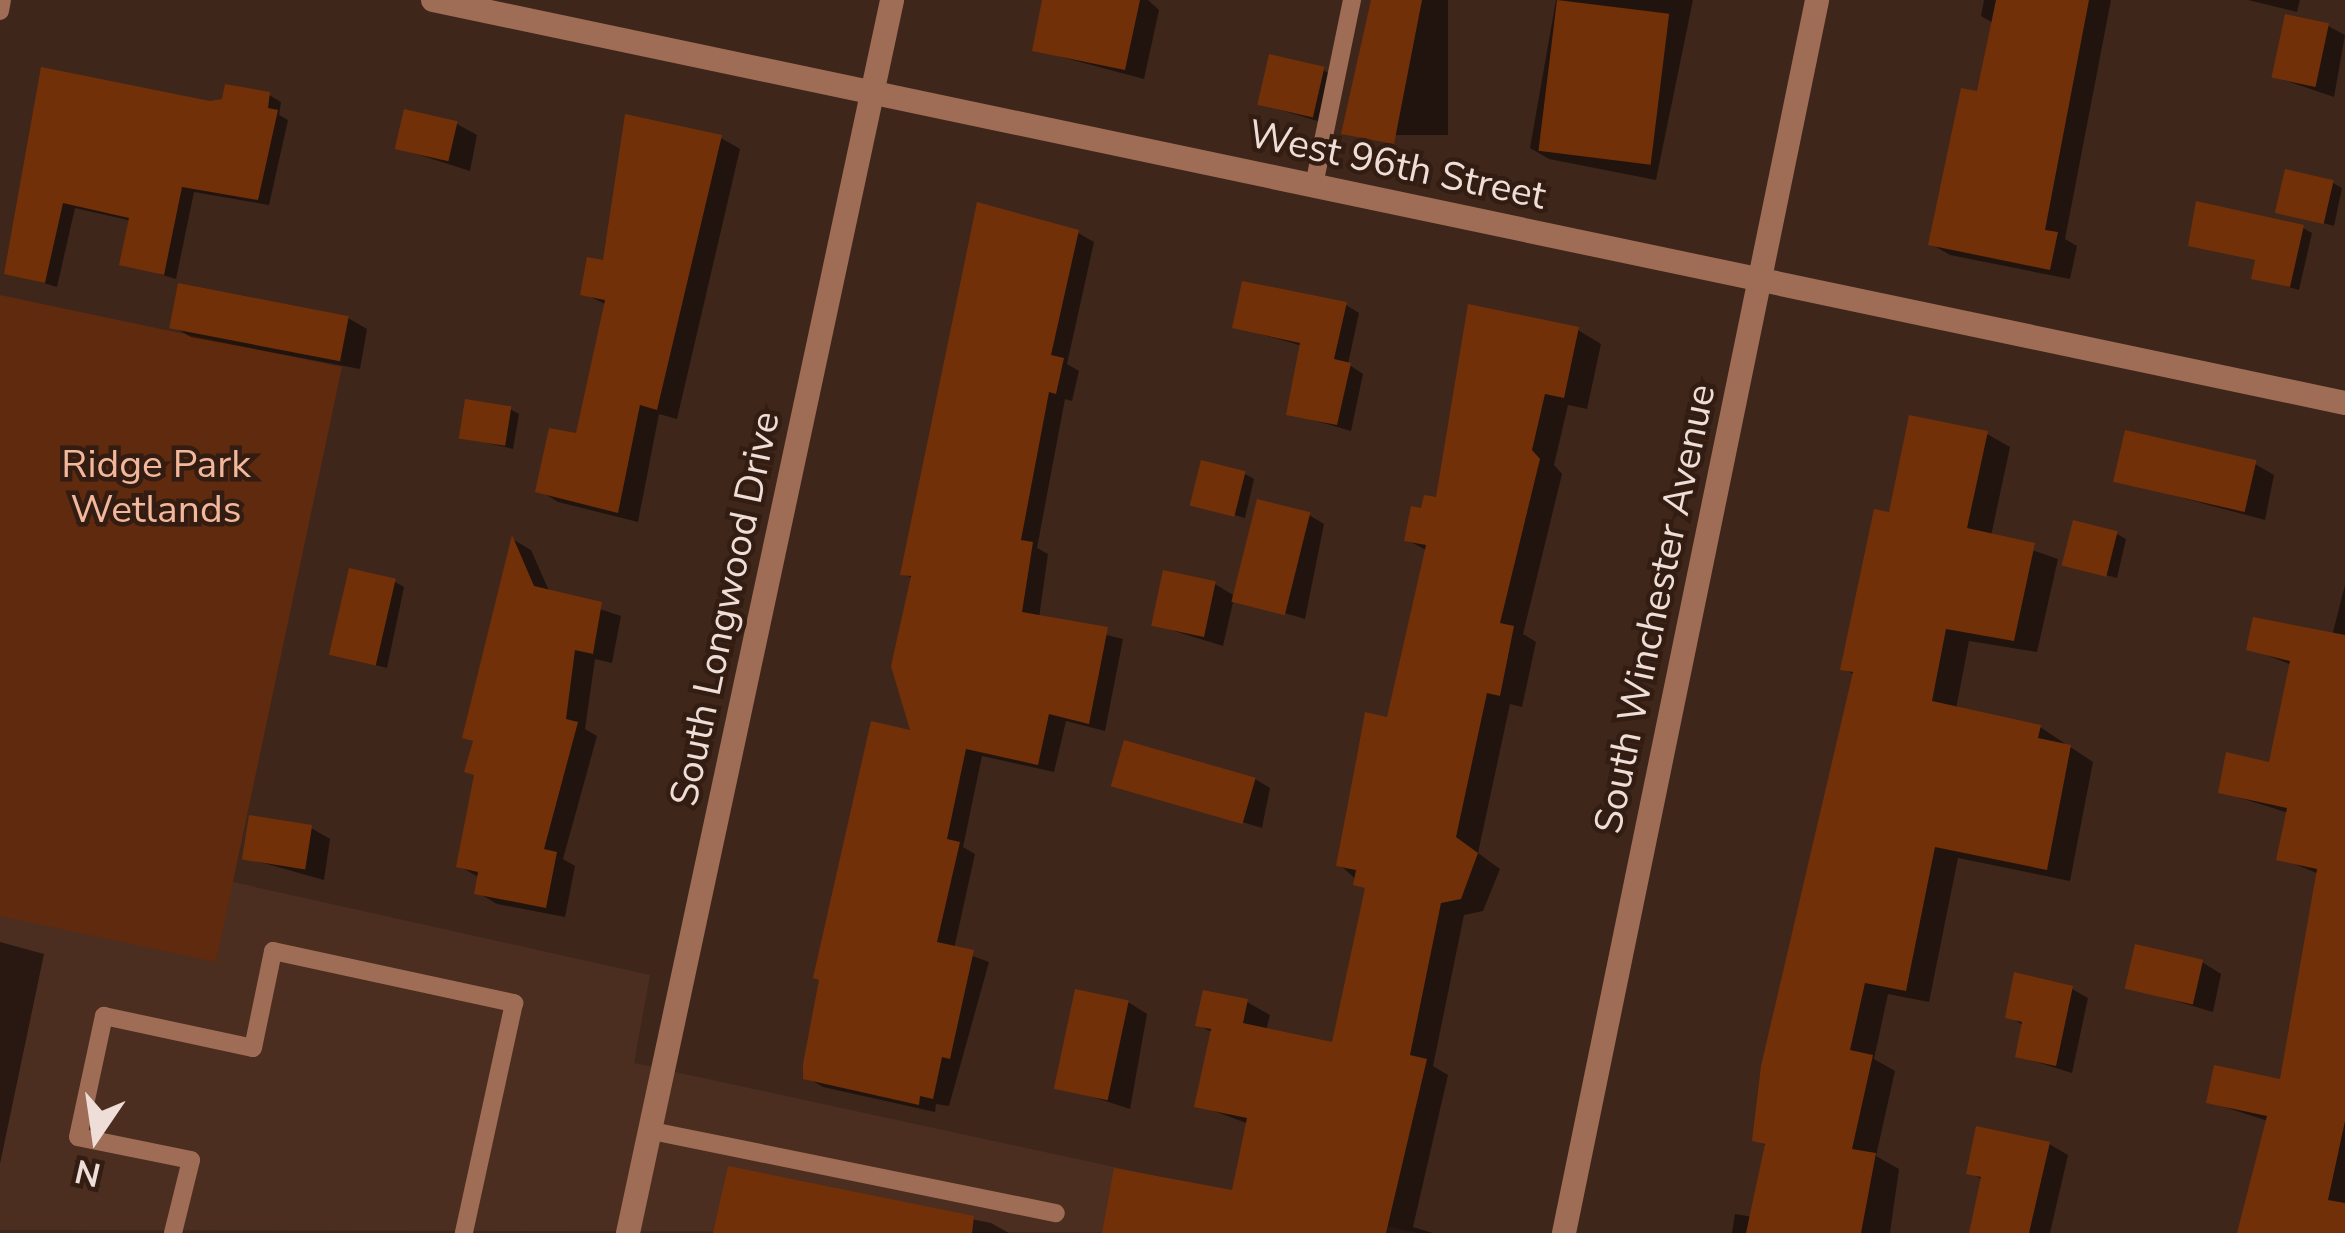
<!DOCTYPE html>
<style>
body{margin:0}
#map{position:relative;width:2345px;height:1233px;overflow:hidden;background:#3e261b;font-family:"Nunito Sans",sans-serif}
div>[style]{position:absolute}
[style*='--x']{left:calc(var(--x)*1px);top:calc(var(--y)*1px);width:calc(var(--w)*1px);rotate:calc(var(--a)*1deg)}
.built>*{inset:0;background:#4b2e20}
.green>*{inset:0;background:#5f2a0e}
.shadow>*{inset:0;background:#0007;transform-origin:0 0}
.building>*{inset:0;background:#723009;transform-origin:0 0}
.service>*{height:18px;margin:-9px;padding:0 9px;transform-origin:9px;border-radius:9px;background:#9f6c55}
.minor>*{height:24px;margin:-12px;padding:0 12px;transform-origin:12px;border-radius:12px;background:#9f6c55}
.tertiary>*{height:24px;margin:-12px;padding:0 12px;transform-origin:12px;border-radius:12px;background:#9f6c55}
span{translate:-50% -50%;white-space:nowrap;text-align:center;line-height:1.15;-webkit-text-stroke:9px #331c11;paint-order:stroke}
.street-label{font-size:39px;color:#eeded7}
.park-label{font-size:39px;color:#f3b79b}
.north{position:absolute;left:36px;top:1077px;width:120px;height:120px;-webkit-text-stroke:9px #331c11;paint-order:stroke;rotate:193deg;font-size:33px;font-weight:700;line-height:48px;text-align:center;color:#eeded7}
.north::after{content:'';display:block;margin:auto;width:42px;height:54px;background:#eeded7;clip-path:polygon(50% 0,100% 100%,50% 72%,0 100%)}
</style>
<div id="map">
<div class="built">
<i style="clip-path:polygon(0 830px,650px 975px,634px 1063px,1419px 1233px,0 1230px)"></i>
</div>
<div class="green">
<i style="clip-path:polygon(0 295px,342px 367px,216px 962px,0 916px)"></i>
</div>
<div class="shadow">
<i style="clip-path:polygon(1048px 0,1148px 0,1159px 10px,1144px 79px,1035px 50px)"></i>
<i style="left:1374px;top:0;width:74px;height:135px"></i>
<i style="clip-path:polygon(1556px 0,1693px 0,1656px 180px,1549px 159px,1530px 148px)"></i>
<i style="clip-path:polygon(1984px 0,2111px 0,2065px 239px,2077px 246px,2070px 279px,1950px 255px,1931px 244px,1980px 94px,1995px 24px,1981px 16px)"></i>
<i style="clip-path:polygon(2248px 0,2300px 0,2297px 12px)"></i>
<i style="clip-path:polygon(2328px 26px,2345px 35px,2334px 97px,2275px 77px)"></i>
<i style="clip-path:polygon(43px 70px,210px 105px,269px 95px,281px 102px,279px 115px,288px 120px,269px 205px,194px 192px,176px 279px,122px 263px,132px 221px,75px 208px,57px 287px,7px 272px)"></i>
<i style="clip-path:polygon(1323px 70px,1343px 81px,1334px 126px,1261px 104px)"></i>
<i style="clip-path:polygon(457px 124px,477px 135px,470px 171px,398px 148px)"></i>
<i style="clip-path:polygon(721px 138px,740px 149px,677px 419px,659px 414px,638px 522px,558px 502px,539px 490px,579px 437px,607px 305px,583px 293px)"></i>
<i style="clip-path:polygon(2333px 183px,2342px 188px,2334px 226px,2279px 211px)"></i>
<i style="clip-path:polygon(2303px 228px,2312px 233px,2299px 290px,2254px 277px,2258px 261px,2191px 244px)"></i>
<i style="clip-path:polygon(1078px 233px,1094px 242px,1067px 364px,1079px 371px,1072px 401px,1065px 399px,1037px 548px,1048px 554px,1039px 618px,1123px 639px,1105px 731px,1066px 721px,1054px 772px,982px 756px,963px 847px,975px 854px,954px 949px,989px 962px,949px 1106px,936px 1104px,935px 1112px,823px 1087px,806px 1077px,914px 734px,913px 579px,903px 573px)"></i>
<i style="clip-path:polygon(1346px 305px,1359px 313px,1348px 364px,1363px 374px,1351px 431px,1289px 413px,1303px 346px,1235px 327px)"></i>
<i style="clip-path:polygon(348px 318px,367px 329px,360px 369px,191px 337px,172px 326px)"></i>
<i style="clip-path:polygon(1578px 330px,1601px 344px,1587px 409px,1568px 405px,1554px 465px,1562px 474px,1523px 634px,1536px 642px,1522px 707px,1510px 704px,1478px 853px,1500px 869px,1483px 911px,1464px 915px,1433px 1066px,1448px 1075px,1413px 1227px,1433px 1233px,1105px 1233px,1234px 1194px,1249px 1124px,1198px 1105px,1213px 1033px,1199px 1025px,1247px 1002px,1270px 1015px,1266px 1031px,1335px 1045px,1368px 890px,1340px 865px,1389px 720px,1428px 551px,1407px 540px)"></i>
<i style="clip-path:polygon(510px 409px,519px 414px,513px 449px,463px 437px)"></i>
<i style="clip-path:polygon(1987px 434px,2010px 447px,1991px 536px,2058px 559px,2037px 652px,1969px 641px,1956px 709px,2040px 727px,2093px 762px,2070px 881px,1958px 858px,1929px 1002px,1888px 994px,1874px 1059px,1895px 1071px,1876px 1156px,1899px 1169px,1890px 1233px,1732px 1233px,1735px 1214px,1753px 1217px,1768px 1147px,1755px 1139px,1855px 675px,1843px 668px,1892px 516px)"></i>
<i style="clip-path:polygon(2255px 464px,2274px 475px,2265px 520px,2119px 481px)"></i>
<i style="clip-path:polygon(1245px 474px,1254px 479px,1245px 518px,1196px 504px)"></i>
<i style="clip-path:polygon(1309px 515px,1324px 524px,1305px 619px,1234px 598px,1223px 646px,1155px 625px,1215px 584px,1238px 598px)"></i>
<i style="clip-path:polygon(2117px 534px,2126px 539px,2117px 578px,2067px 565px)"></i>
<i style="clip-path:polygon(514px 540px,531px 550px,550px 593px,621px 616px,612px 663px,595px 659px,585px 729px,597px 736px,563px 859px,575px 866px,565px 917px,497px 904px,477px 892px,480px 878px,459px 866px,477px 776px,475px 742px,465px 737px)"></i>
<i style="clip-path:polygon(395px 582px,404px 587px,387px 668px,337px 655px)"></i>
<i style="clip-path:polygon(2345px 585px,2345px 1233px,2240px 1233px,2268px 1121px,2209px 1102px,2282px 1082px,2319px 874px,2280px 858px,2289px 813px,2221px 792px,2271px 765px,2292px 665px,2249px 648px,2332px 636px)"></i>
<i style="clip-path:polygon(1255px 779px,1270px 788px,1262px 828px,1116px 784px)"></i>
<i style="clip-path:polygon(311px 828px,330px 839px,324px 880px,246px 858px)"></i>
<i style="clip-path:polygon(0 942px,44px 954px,0 1164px)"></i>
<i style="clip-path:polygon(2202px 962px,2221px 974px,2213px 1012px,2129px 987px)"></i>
<i style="clip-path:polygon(2072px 989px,2088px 998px,2072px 1073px,2018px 1056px,2025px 1026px,2009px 1017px)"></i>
<i style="clip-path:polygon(1128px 1002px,1147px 1014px,1130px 1109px,1065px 1088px)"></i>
<i style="clip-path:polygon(2049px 1144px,2068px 1155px,2050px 1233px,1972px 1233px,1983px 1180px,1969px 1172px)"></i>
<i style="clip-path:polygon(730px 1170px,991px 1223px,1009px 1233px,716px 1233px)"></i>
</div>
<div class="building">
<i style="clip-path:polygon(1042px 0,1140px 0,1125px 70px,1032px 51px)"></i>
<i style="clip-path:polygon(1371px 0,1422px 0,1394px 144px,1341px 134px)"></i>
<i style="left:1557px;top:0;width:113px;height:152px;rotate:7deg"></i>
<i style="clip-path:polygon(1996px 0,2089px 0,2045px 230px,2058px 232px,2050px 270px,1928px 245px,1961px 88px,1977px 91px)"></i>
<i style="left:2285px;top:14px;width:45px;height:65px;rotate:12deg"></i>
<i style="left:1269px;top:54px;width:57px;height:52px;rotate:13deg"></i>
<i style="clip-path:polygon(41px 67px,210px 101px,222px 99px,225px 84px,270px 92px,268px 108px,278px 110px,258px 200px,182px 187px,164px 275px,119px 265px,129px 218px,63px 203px,45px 283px,4px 274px)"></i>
<i style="left:404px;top:109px;width:55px;height:41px;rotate:13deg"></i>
<i style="clip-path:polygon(625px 114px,722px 135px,657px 410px,640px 405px,618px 513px,535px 492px,549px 428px,576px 433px,605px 300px,580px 295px,587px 257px,603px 260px)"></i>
<i style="left:2285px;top:169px;width:50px;height:45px;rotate:13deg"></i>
<i style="clip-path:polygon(2196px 201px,2304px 225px,2290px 287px,2251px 279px,2255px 260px,2188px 246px)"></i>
<i style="clip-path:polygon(977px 202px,1079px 230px,1051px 355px,1064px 358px,1056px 394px,1049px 392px,1021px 540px,1033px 542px,1022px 612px,1108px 627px,1089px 724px,1049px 714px,1038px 765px,966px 749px,947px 839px,960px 842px,937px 942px,974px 950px,950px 1059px,942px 1057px,933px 1099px,920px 1096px,919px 1105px,803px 1079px,803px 1064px,819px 980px,813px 978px,871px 721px,910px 730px,891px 666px,911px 576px,900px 575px)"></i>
<i style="clip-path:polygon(1242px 281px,1347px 302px,1334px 359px,1351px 363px,1337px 425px,1286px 415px,1300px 343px,1232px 328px)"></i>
<i style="left:178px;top:283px;width:174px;height:46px;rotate:11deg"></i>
<i style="clip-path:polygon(1468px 304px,1579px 327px,1564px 398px,1545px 394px,1532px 450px,1540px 459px,1500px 623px,1514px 626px,1500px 696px,1487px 693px,1456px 837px,1478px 853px,1461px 899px,1441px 903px,1410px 1055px,1427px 1059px,1386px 1233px,1102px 1233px,1114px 1168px,1232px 1190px,1247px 1118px,1194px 1107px,1211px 1029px,1195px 1026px,1203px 990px,1248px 999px,1243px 1023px,1332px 1042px,1365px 888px,1353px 885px,1356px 870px,1336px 866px,1357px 756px,1365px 712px,1387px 717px,1426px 545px,1404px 541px,1411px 506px,1421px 508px,1424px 495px,1436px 497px)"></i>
<i style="left:465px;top:399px;width:47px;height:40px;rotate:9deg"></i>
<i style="clip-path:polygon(1909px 415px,1988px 431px,1967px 528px,2035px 543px,2014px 641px,1946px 629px,1932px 701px,2041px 725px,2038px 738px,2071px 745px,2047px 870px,1935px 847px,1906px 991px,1865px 983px,1850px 1050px,1873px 1055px,1852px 1149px,1876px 1153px,1861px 1233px,1746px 1233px,1765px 1144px,1752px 1141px,1761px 1066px,1853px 672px,1840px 670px,1874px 509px,1889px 512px)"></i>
<i style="left:2125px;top:430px;width:135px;height:53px;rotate:13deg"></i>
<i style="left:1201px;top:460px;width:46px;height:47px;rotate:14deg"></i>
<i style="left:1257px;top:499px;width:55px;height:106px;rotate:14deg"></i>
<i style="left:2073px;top:520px;width:46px;height:47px;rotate:14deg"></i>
<i style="clip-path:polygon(512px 535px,534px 586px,602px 602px,593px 654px,575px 650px,566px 719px,578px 722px,544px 849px,557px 852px,546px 908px,474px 894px,478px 872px,456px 867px,474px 775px,464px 772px,473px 741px,462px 738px)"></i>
<i style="left:349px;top:568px;width:48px;height:89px;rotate:13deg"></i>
<i style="left:1163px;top:570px;width:54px;height:57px;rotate:12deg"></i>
<i style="clip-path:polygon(2253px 617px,2345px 635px,2345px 1121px,2328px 1200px,2345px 1203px,2345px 1233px,2237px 1233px,2267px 1116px,2206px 1103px,2214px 1065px,2280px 1079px,2317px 869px,2276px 860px,2287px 808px,2218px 793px,2226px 752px,2269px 762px,2290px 661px,2246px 650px)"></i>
<i style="left:1124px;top:740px;width:137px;height:48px;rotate:16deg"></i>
<i style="left:249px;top:815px;width:64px;height:45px;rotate:9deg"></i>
<i style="left:2135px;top:944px;width:70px;height:46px;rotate:13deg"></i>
<i style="clip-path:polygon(2014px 972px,2073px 986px,2056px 1066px,2015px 1057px,2022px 1022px,2005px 1018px)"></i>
<i style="left:1075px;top:989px;width:55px;height:102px;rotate:12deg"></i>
<i style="clip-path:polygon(1976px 1126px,2050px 1142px,2029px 1233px,1969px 1233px,1981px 1177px,1966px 1174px)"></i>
<i style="clip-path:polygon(728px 1166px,974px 1216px,972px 1233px,713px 1233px)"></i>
</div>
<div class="service">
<i style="--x:0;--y:11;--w:11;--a:-80"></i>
<i style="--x:1314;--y:185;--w:189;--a:-78.4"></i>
<i style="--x:652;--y:1131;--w:412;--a:11.5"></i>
<i style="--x:173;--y:1233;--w:75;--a:-76.1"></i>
<i style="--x:191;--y:1160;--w:115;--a:-168.5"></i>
<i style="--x:78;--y:1137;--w:124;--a:-77.9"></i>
<i style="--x:104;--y:1016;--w:152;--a:12.1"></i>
<i style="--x:253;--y:1048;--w:99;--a:-78.3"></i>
<i style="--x:273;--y:951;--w:247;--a:12.2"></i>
<i style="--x:514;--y:1003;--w:235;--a:102.3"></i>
</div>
<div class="minor">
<i style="--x:433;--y:0;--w:1954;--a:11.9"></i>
<i style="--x:1564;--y:1233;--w:1259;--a:-78.4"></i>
</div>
<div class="tertiary">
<i style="--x:628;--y:1233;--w:1261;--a:-77.91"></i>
</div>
<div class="street-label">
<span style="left:1397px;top:166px;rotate:12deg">West 96th Street</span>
<span style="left:726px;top:609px;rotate:-78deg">South Longwood Drive</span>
<span style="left:1656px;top:609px;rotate:-78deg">South Winchester Avenue</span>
</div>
<div class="park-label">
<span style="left:156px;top:488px">Ridge Park<br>Wetlands</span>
</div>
<div class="north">N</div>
</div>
